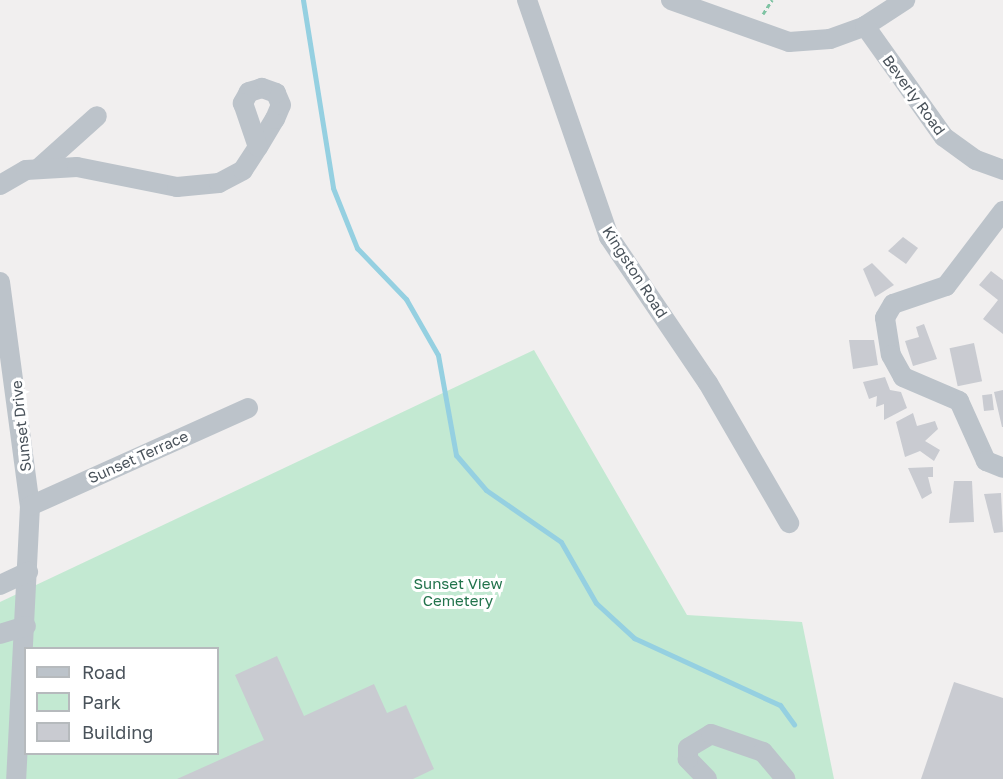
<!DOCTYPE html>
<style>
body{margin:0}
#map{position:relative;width:1003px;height:779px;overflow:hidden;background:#f1efef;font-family:"Golos Text",sans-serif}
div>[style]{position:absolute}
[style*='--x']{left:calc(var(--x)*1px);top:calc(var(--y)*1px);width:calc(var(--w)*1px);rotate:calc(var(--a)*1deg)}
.green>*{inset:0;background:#c3e9d2}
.stream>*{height:5px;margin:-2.5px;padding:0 2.5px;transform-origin:2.5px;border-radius:2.5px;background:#95d0e1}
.building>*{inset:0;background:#c9cbd1;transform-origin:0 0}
.path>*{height:3px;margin-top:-1.5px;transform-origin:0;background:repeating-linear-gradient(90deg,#7fc3a3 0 4.5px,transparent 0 7.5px)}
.minor>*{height:20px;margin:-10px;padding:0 10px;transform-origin:10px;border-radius:10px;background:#bcc3ca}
span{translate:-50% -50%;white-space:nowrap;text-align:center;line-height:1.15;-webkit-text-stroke:6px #fff;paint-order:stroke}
.street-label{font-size:15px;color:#49525a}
.park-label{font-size:15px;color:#22734c}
.legend{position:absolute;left:24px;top:647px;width:195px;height:108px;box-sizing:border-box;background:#fff;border:2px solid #b6babd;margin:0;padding:8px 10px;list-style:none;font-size:18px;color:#49525a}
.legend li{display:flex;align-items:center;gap:12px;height:30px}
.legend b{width:30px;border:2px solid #b6babd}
</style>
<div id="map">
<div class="green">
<i style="clip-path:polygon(evenodd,534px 350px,687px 615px,802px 622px,834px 779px,0 779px,0 602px,534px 350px,26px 648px,218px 648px,218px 754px,26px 754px,26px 648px)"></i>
</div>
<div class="stream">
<i style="--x:303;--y:0;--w:190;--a:80.9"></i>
<i style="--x:333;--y:188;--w:65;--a:68.2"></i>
<i style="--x:357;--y:248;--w:71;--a:46.1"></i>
<i style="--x:406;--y:299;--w:64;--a:60.3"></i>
<i style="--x:438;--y:355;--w:102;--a:79.8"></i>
<i style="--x:456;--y:455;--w:46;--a:49.4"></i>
<i style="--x:486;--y:490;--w:91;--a:34.7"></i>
<i style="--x:561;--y:542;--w:70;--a:60.2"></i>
<i style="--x:596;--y:603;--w:52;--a:42.6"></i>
<i style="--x:634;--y:638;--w:161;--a:24.7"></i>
<i style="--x:780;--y:705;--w:24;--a:54"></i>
</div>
<div class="building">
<i style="clip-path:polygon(903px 237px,918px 248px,906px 264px,888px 251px)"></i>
<i style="clip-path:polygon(872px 263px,894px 285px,875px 297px,863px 269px)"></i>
<i style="clip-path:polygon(991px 271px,1003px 280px,1003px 334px,983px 319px,998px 300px,979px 285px)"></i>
<i style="clip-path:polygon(924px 324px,937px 359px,913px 366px,905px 341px,919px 337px,916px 327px)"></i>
<i style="clip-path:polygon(849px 340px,874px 340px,878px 365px,853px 369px)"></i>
<i style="left:974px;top:343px;width:39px;height:25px;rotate:78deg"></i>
<i style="clip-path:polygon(885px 377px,890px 390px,901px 392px,907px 408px,884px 420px,884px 404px,876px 407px,877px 396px,869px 399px,863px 382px)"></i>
<i style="clip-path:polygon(1003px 390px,1003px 427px,1002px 427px,994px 392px)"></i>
<i style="left:992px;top:394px;width:16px;height:10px;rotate:83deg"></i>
<i style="clip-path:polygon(913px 413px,917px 426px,935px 421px,938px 429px,925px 441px,940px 450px,934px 461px,920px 451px,905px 457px,896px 422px)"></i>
<i style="clip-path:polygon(933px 467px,933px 477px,928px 477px,932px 493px,922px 499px,908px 468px)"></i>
<i style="clip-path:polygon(954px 481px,972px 481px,974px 522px,949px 523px)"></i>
<i style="clip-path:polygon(1001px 493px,1003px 532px,994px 533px,984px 494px)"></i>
<i style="clip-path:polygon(277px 656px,304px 716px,374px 684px,387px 713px,406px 705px,434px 769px,413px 779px,177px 779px,264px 740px,235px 675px)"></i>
<i style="clip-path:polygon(954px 682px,1003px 698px,1003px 779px,921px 779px)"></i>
</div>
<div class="path">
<i style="--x:763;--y:14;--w:17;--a:-57"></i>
</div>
<div class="minor">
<i style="--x:527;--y:0;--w:251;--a:70.9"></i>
<i style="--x:609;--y:237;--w:176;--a:55.9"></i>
<i style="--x:708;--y:383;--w:162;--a:59.9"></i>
<i style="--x:671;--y:0;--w:125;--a:19.6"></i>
<i style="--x:789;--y:42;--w:41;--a:-4.2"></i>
<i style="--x:830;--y:39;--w:37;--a:-20"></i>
<i style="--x:865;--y:26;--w:48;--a:-33"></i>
<i style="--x:865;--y:26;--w:136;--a:54.6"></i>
<i style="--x:944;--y:137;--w:39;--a:36"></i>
<i style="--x:976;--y:160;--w:29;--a:20"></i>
<i style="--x:38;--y:169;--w:79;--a:-41.9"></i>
<i style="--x:0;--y:185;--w:30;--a:-30"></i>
<i style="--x:26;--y:170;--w:51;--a:-3.4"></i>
<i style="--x:77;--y:167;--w:102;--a:11.3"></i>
<i style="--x:177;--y:187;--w:42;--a:-5.4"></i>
<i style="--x:219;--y:183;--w:27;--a:-28"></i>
<i style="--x:243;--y:170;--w:27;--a:-57"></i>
<i style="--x:258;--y:147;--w:33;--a:-59"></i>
<i style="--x:275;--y:119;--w:15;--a:-67"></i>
<i style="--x:281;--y:105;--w:13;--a:-113"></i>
<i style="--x:276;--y:93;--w:15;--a:-160"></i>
<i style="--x:262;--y:88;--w:14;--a:163"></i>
<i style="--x:249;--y:92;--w:13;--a:119"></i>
<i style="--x:243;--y:103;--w:46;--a:71.2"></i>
<i style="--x:1003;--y:211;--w:94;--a:127.2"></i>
<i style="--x:946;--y:286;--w:56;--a:161.2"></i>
<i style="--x:893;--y:304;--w:16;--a:120"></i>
<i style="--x:885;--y:318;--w:37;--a:81"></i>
<i style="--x:891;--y:355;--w:25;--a:61"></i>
<i style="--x:903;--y:377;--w:61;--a:23.2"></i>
<i style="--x:959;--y:401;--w:66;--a:65.8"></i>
<i style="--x:986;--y:461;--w:18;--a:22"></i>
<i style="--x:0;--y:282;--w:226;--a:82.4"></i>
<i style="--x:30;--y:506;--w:273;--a:92.9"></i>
<i style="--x:30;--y:506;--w:239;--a:-24.2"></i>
<i style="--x:0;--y:585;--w:31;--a:-25"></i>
<i style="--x:0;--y:634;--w:27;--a:-17"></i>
<i style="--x:707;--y:779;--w:28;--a:-134"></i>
<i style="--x:688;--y:759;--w:11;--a:-90"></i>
<i style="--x:688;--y:748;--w:27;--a:-31"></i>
<i style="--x:711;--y:734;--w:55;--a:19.1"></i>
<i style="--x:763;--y:752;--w:35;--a:50"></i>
</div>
<div class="street-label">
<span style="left:914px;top:95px;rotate:54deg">Beverly Road</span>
<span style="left:635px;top:272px;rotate:57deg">Kingston Road</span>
<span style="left:21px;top:426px;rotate:-96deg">Sunset Drive</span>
<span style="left:138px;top:457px;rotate:-24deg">Sunset Terrace</span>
</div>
<div class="park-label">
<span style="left:458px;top:592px">Sunset View<br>Cemetery</span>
</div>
<ul class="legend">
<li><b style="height:8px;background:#bcc3ca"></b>Road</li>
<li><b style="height:16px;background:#c3e9d2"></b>Park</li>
<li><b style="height:16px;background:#c9cbd1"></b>Building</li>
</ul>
</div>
